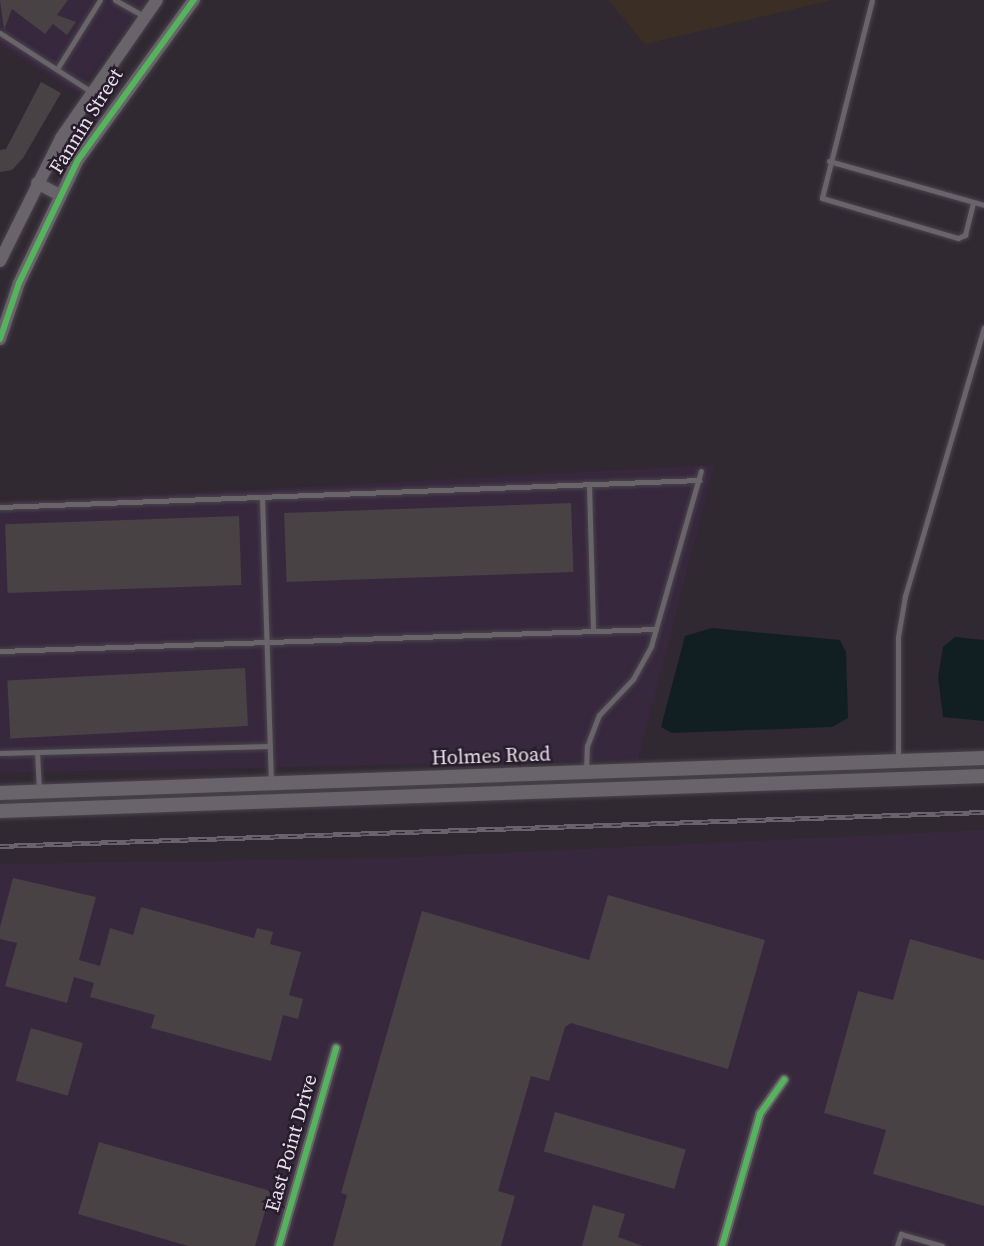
<!DOCTYPE html>
<style>
body{margin:0}
#map{position:relative;width:984px;height:1246px;overflow:hidden;background:#302932;font-family:"Source Serif 4",serif}
div>[style]{position:absolute}
[style*='--x']{left:calc(var(--x)*1px);top:calc(var(--y)*1px);width:calc(var(--w)*1px);rotate:calc(var(--a)*1deg)}
.built>*{inset:0;background:#37283d}
.industrial>*{inset:0;background:#3b2e24}
.water>*{inset:0;background:#111f23}
.building>*{inset:0;background:#484244;transform-origin:0 0}
.roads{filter:drop-shadow(0 0 2px #4a444c) drop-shadow(0 0 2px #4a444c)}
.service>*{height:5px;margin:-2.5px;padding:0 2.5px;transform-origin:2.5px;border-radius:2.5px;background:#68646a}
.minor>*{height:10px;margin:-5px;padding:0 5px;transform-origin:5px;border-radius:5px;background:#68646a}
.tertiary>*{height:12px;margin:-6px;padding:0 6px;transform-origin:6px;border-radius:6px;background:#68646a}
.secondary>*{height:14px;margin:-7px;padding:0 7px;transform-origin:7px;border-radius:7px;background:#68646a}
.rail>*{height:5px;margin-top:-2.5px;transform-origin:0;background:repeating-linear-gradient(90deg,#271c2c 0 9px,#69646b 0 18px);box-sizing:border-box;border-block:2px solid #69646b}
.cycleway>*{height:6px;margin:-3px;padding:0 3px;transform-origin:3px;border-radius:3px;background:#56b35d}
span{translate:-50% -50%;white-space:nowrap;text-align:center;line-height:1.15;-webkit-text-stroke:5px #271c2c;paint-order:stroke}
.street-label{font-size:20px;color:#e8e0ec}
</style>
<div id="map">
<div class="built">
<i style="clip-path:polygon(0 0,145px 0,146px 1px,77px 94px,0 45px)"></i>
<i style="clip-path:polygon(714px 465px,638px 760px,0 773px,0 503px)"></i>
<i style="clip-path:polygon(984px 830px,984px 1246px,0 1246px,0 864px,391px 858px)"></i>
</div>
<div class="industrial">
<i style="clip-path:polygon(608px 0,833px 0,645px 44px)"></i>
</div>
<div class="water">
<i style="clip-path:polygon(712px 628px,840px 640px,846px 652px,848px 718px,832px 727px,672px 733px,661px 727px,685px 636px)"></i>
<i style="clip-path:polygon(955px 637px,984px 640px,984px 721px,943px 717px,938px 677px,943px 647px)"></i>
</div>
<div class="building">
<i style="clip-path:polygon(0 0,68px 0,57px 15px,76px 22px,67px 35px,53px 24px,45px 34px,12px 9px,4px 30px)"></i>
<i style="clip-path:polygon(41px 82px,61px 93px,23px 158px,12px 170px,0 172px,0 150px,6px 149px)"></i>
<i style="left:571px;top:503px;width:69px;height:287px;rotate:88deg"></i>
<i style="left:239px;top:516px;width:69px;height:234px;rotate:88deg"></i>
<i style="left:245px;top:668px;width:58px;height:238px;rotate:87deg"></i>
<i style="clip-path:polygon(13px 878px,96px 897px,79px 960px,100px 966px,110px 928px,133px 935px,141px 907px,254px 938px,257px 928px,273px 932px,270px 944px,301px 952px,289px 995px,303px 999px,298px 1019px,283px 1015px,271px 1061px,151px 1028px,155px 1015px,90px 997px,94px 983px,74px 977px,67px 1003px,5px 986px,17px 943px,0 939px,0 927px)"></i>
<i style="clip-path:polygon(608px 895px,765px 940px,728px 1069px,571px 1023px,565px 1027px,549px 1081px,531px 1076px,498px 1191px,515px 1196px,501px 1246px,333px 1246px,347px 1195px,341px 1193px,422px 911px,589px 960px)"></i>
<i style="clip-path:polygon(910px 939px,984px 960px,984px 1206px,873px 1174px,886px 1130px,824px 1113px,858px 991px,893px 1000px)"></i>
<i style="left:31px;top:1028px;width:54px;height:55px;rotate:16deg"></i>
<i style="left:555px;top:1112px;width:136px;height:41px;rotate:16deg"></i>
<i style="clip-path:polygon(99px 1142px,271px 1191px,255px 1246px,188px 1246px,78px 1214px)"></i>
<i style="clip-path:polygon(593px 1205px,625px 1214px,618px 1237px,643px 1246px,582px 1246px)"></i>
</div>
<div class="roads">
<div class="service">
<i style="--x:115;--y:0;--w:33;--a:29"></i>
<i style="--x:872;--y:0;--w:204;--a:104.2"></i>
<i style="--x:822;--y:198;--w:142;--a:16.4"></i>
<i style="--x:958;--y:238;--w:8;--a:-23"></i>
<i style="--x:965;--y:235;--w:32;--a:-76"></i>
<i style="--x:0;--y:33;--w:107;--a:32.8"></i>
<i style="--x:57;--y:69;--w:81;--a:-58.1"></i>
<i style="--x:829;--y:161;--w:161;--a:15.8"></i>
<i style="--x:589;--y:485;--w:146;--a:88.4"></i>
<i style="--x:262;--y:497;--w:286;--a:88.2"></i>
<i style="--x:0;--y:507;--w:700;--a:-2.21"></i>
<i style="--x:0;--y:651;--w:656;--a:-1.92"></i>
<i style="--x:37;--y:752;--w:38;--a:87"></i>
<i style="--x:0;--y:753;--w:270;--a:-1.5"></i>
<i style="--x:898;--y:760;--w:123;--a:-90"></i>
<i style="--x:898;--y:637;--w:42;--a:-80.3"></i>
<i style="--x:905;--y:596;--w:280;--a:-73.6"></i>
<i style="--x:586;--y:771;--w:25;--a:-88"></i>
<i style="--x:587;--y:746;--w:33;--a:-69"></i>
<i style="--x:599;--y:715;--w:50;--a:-46.6"></i>
<i style="--x:633;--y:679;--w:38;--a:-61"></i>
<i style="--x:651;--y:646;--w:182;--a:-74.1"></i>
<i style="--x:897;--y:1246;--w:13;--a:-72"></i>
<i style="--x:901;--y:1234;--w:43;--a:16.3"></i>
</div>
<div class="minor">
<i style="--x:279;--y:1246;--w:206;--a:-73.9"></i>
<i style="--x:722;--y:1246;--w:137;--a:-73.9"></i>
<i style="--x:760;--y:1114;--w:42;--a:-54.8"></i>
</div>
<div class="tertiary">
<i style="--x:37;--y:183;--w:26;--a:28"></i>
<i style="--x:0;--y:261;--w:137;--a:-63.6"></i>
<i style="--x:61;--y:138;--w:168;--a:-55.2"></i>
<i style="--x:0;--y:339;--w:59;--a:-71.3"></i>
<i style="--x:19;--y:283;--w:136;--a:-64.4"></i>
<i style="--x:78;--y:160;--w:198;--a:-54.1"></i>
</div>
<div class="secondary">
<i style="--x:0;--y:793;--w:985;--a:-2.04"></i>
<i style="--x:0;--y:811;--w:985;--a:-2.04"></i>
</div>
</div>
<div class="rail">
<i style="--x:0;--y:846;--w:985;--a:-1.98"></i>
</div>
<div class="cycleway">
<i style="--x:0;--y:339;--w:59;--a:-71.3"></i>
<i style="--x:19;--y:283;--w:136;--a:-64.4"></i>
<i style="--x:78;--y:160;--w:198;--a:-54.1"></i>
<i style="--x:279;--y:1246;--w:206;--a:-73.9"></i>
<i style="--x:722;--y:1246;--w:137;--a:-73.9"></i>
<i style="--x:760;--y:1114;--w:42;--a:-54.8"></i>
</div>
<div class="street-label">
<span style="left:86px;top:121px;rotate:-58deg">Fannin Street</span>
<span style="left:491px;top:756px;rotate:-2deg">Holmes Road</span>
<span style="left:291px;top:1143px;rotate:-74deg">East Point Drive</span>
</div>
</div>
